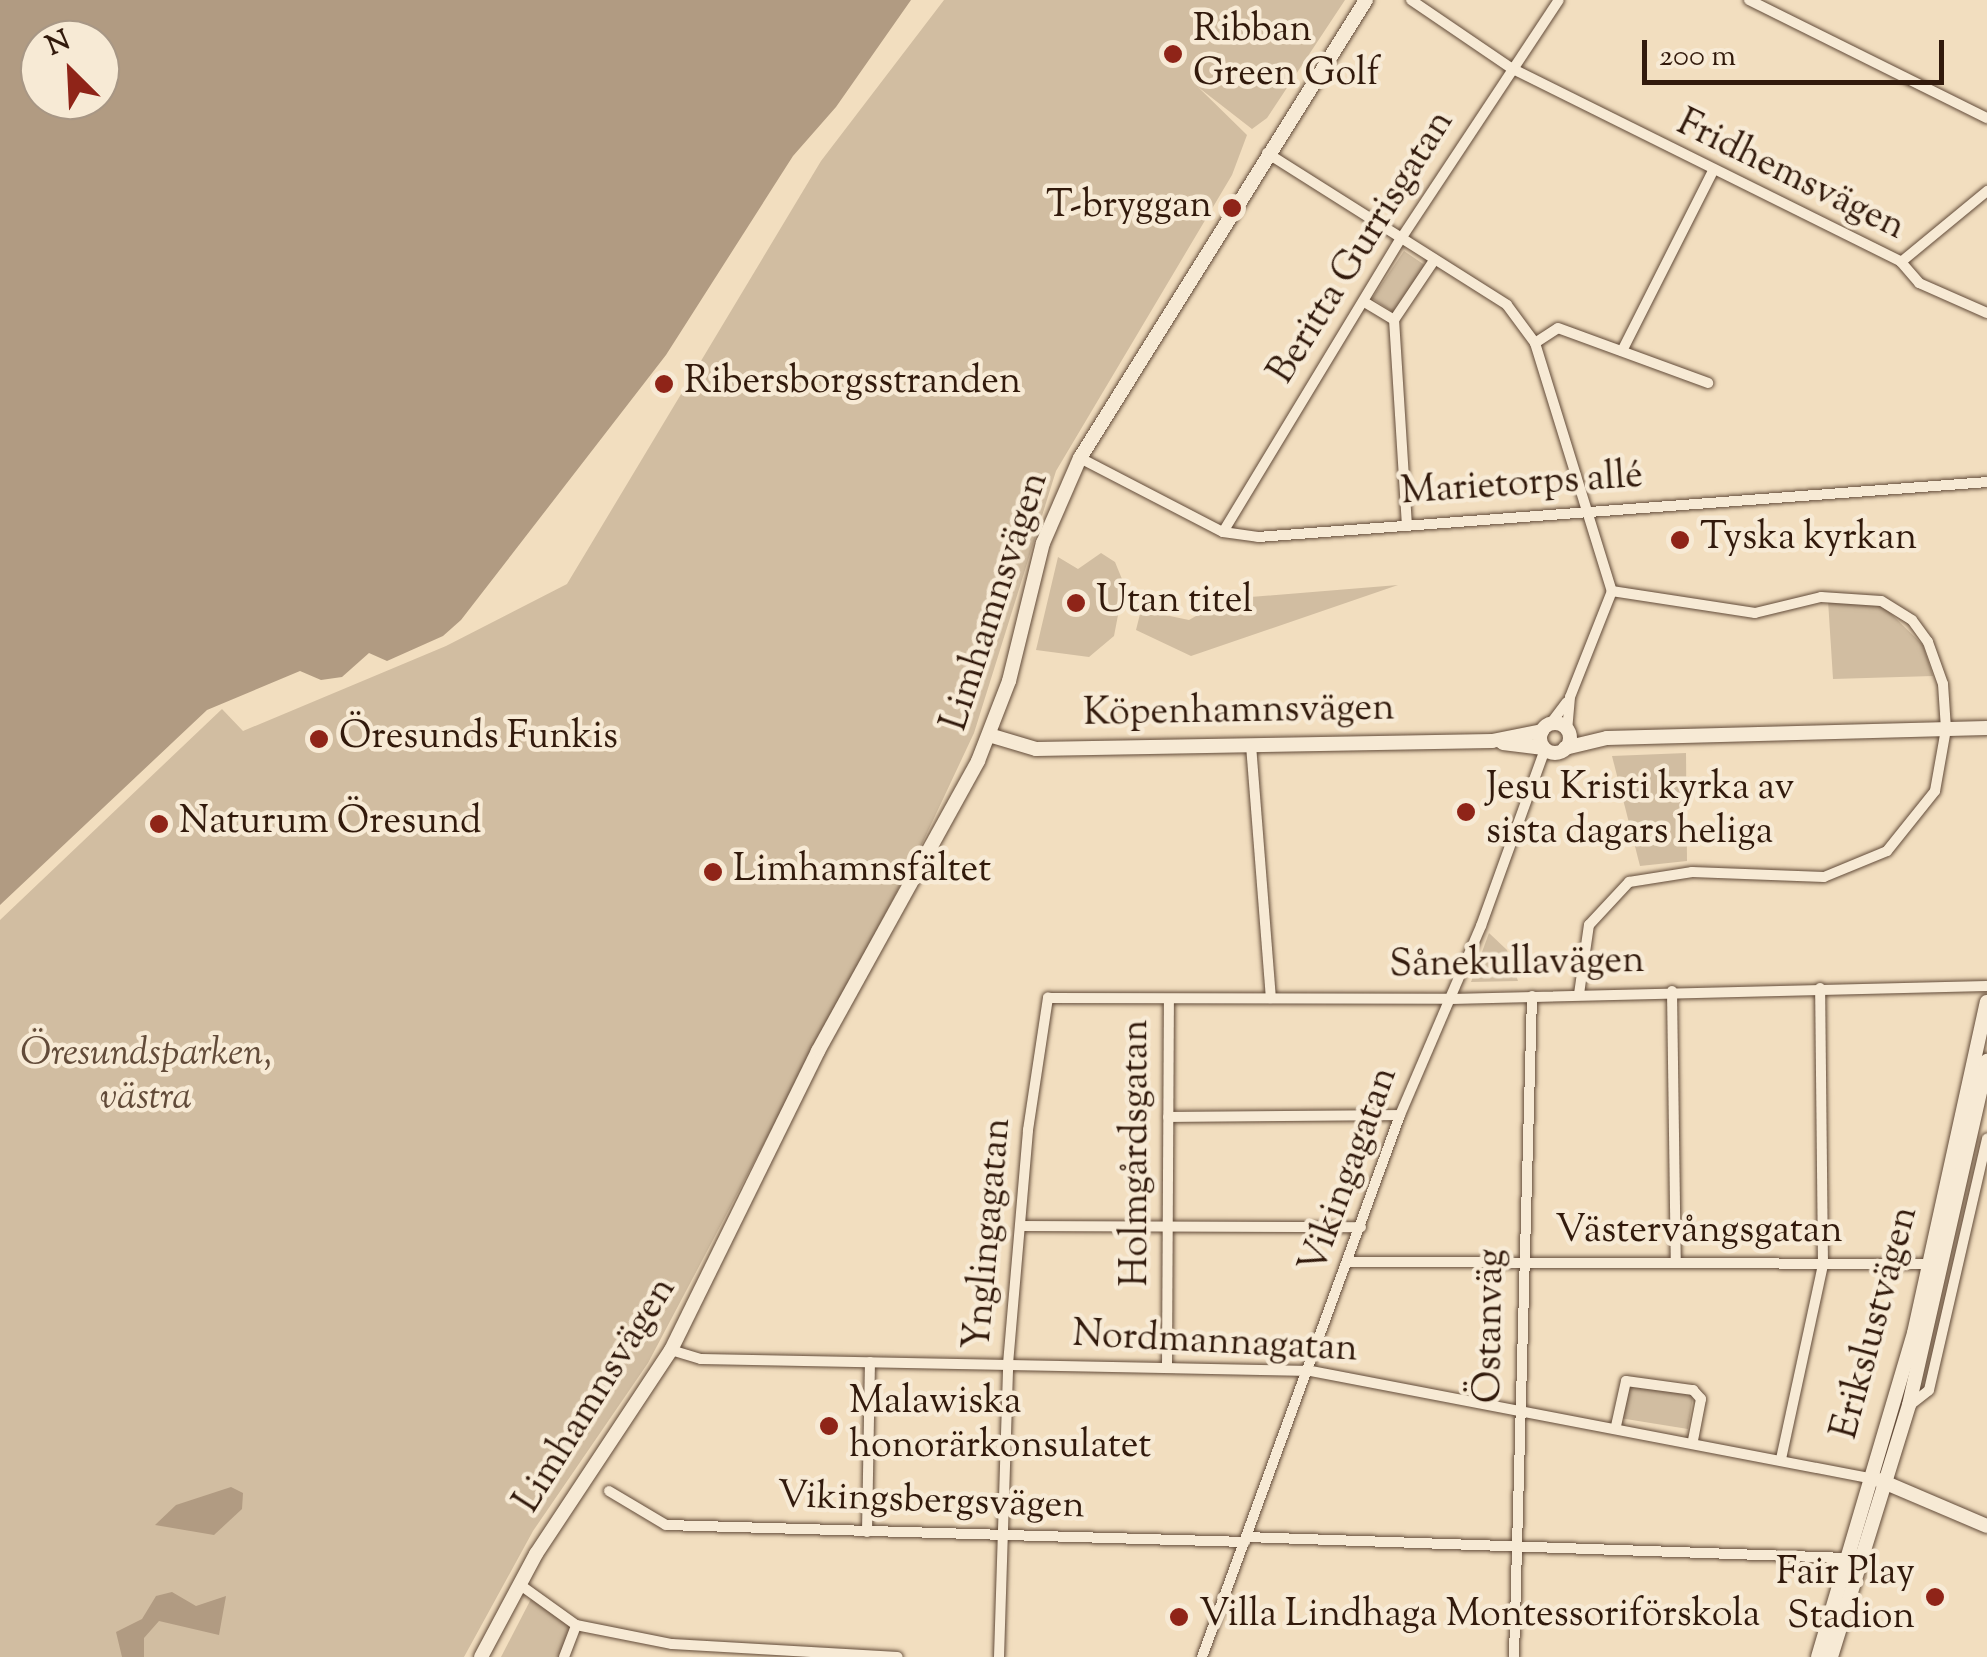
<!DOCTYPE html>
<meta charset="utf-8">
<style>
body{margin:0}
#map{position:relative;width:1987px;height:1657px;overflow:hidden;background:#f2debf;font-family:"Sorts Mill Goudy",serif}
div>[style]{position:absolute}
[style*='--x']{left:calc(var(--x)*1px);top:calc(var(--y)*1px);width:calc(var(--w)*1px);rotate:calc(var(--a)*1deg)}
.green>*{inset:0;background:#d1bda1;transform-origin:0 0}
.water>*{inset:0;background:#b19b82}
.roads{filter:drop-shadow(0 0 2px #624b39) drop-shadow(0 0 2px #624b39)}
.street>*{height:10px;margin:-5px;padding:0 5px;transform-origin:5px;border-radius:5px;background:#f7ead5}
.secondary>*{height:14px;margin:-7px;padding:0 7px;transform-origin:7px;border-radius:7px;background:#f7ead5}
.secondary>.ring{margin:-7px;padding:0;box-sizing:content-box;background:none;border:14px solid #f7ead5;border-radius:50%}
.dots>*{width:28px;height:28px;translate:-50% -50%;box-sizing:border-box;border:5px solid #f7ead5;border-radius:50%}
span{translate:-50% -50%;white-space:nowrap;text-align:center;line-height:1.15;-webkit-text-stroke:9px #f7ead5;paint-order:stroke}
.poi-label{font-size:38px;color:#321a0c}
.left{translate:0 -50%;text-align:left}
.right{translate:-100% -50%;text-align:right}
.street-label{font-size:38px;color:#321a0c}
.park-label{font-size:38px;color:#624b39;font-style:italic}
.north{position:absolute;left:20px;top:20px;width:100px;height:100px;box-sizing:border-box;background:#f7ead5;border:2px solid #a89785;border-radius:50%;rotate:336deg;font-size:28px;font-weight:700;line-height:40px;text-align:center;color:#321a0c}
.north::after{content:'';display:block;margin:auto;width:35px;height:45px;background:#8f2418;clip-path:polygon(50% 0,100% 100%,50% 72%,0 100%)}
.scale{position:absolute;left:1642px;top:40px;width:302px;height:45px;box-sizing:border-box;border:5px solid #321a0c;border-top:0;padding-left:12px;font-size:30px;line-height:35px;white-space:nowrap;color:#321a0c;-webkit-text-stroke:8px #f7ead5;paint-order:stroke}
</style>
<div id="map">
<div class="green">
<i style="clip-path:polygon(944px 0,1345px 0,1267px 118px,1252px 129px,1198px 87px,1247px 135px,1232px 175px,1056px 471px,974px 733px,920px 848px,648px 1363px,533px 1531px,464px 1657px,0 1657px,0 920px,222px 709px,243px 731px,446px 646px,567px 584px,821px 161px)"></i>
<i style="left:1404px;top:251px;width:25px;height:57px;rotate:34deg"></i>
<i style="clip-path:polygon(1101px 553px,1115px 562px,1124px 584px,1114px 636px,1089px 657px,1036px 650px,1058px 557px,1078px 569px)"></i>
<i style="clip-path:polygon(1398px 585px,1191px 656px,1136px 630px,1141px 610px,1189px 620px,1226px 599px)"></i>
<i style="clip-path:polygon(1828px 600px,1881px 604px,1923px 645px,1933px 676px,1833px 679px)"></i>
<i style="clip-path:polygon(1686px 753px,1687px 861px,1640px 866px,1612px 756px)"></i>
<i style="clip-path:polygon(1489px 933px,1507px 950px,1518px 981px,1471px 982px)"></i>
<i style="left:1628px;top:1385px;width:66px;height:34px;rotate:9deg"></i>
<i style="clip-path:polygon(531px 1599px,571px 1627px,559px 1657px,501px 1657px)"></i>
</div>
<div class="water">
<i style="clip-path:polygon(evenodd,0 0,911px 0,836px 107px,793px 156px,666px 355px,461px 620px,443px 636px,387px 661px,369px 653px,342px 677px,321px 680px,300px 671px,207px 710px,0 905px,0 0,40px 40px,100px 40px,100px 100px,40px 100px,40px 40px)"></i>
<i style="clip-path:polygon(231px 1487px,243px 1493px,242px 1509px,214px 1535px,155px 1525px,176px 1505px)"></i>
<i style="clip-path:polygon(172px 1592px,196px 1606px,226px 1596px,219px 1635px,159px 1621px,144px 1638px,144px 1657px,122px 1657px,116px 1632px,142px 1619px,156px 1596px)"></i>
</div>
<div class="roads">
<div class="street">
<i style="--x:1411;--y:0;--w:121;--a:34.2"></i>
<i style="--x:1511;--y:68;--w:436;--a:26.4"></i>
<i style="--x:1901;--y:262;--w:28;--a:49"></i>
<i style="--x:1919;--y:283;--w:74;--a:23.8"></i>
<i style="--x:1749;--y:0;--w:266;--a:26.4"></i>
<i style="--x:1267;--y:153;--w:284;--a:32.3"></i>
<i style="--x:1507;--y:305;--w:47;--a:53.6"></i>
<i style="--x:1535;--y:343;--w:260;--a:72.8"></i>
<i style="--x:1612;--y:591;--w:114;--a:111.6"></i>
<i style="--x:1570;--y:697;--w:32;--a:95"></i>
<i style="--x:1901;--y:262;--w:112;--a:-39.5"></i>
<i style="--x:1366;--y:303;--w:33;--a:31"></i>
<i style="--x:1535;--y:343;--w:27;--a:-33"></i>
<i style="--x:1558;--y:328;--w:160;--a:20.1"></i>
<i style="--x:1622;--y:351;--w:199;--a:-63.2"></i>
<i style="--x:1080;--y:458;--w:161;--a:27.4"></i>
<i style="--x:1223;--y:532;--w:35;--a:8"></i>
<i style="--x:1258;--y:537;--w:731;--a:-4.31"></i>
<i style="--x:1407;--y:526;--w:206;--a:-93.6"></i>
<i style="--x:1394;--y:320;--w:73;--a:-56.1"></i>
<i style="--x:1223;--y:532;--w:345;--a:-58.8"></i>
<i style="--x:1402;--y:237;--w:284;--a:-56.5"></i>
<i style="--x:1551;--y:723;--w:26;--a:-53"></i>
<i style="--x:1251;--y:745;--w:254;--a:85.5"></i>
<i style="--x:1672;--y:991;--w:272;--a:89.2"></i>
<i style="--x:1579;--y:994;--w:70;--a:-81.8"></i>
<i style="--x:1589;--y:925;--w:59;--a:-47.1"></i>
<i style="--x:1629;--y:882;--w:64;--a:-9"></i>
<i style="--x:1692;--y:872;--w:132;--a:2.2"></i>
<i style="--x:1824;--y:877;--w:68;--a:-22.4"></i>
<i style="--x:1887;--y:851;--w:77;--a:-51.3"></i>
<i style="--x:1935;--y:791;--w:63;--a:-79.9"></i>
<i style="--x:1946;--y:729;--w:45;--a:-93.8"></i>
<i style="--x:1943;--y:684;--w:45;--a:-109.7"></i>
<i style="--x:1928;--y:642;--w:27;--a:-126"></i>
<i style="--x:1912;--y:620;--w:36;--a:-148"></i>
<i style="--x:1881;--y:601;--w:60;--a:-176.2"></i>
<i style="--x:1821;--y:597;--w:68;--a:166.4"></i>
<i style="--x:1755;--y:613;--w:145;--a:-171.3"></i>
<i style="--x:1168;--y:1117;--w:232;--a:-0.5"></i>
<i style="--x:1021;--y:1226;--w:340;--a:0.2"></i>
<i style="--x:1349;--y:1262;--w:581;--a:0.2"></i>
<i style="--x:671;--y:1350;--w:31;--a:17"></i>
<i style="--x:701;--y:1359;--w:610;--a:1.13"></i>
<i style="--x:1311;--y:1371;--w:568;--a:10.86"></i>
<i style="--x:1167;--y:1368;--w:368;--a:-89.7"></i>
<i style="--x:1910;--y:1405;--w:24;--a:-38"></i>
<i style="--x:1929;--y:1390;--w:258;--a:-77"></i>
<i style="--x:1616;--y:1426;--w:46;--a:-77.5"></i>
<i style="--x:1626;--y:1381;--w:68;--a:7.7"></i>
<i style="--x:1693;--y:1390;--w:12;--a:48"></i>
<i style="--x:1701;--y:1399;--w:42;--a:101"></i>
<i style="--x:1781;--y:1459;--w:199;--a:-77.8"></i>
<i style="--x:1823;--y:1264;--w:276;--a:-90.6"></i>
<i style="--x:609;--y:1491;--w:66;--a:30.8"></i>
<i style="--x:666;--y:1525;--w:579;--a:1.68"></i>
<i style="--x:867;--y:1532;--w:170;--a:-89"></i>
<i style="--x:1246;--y:1537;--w:600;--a:2"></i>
<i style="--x:519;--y:1584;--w:70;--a:35.7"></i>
<i style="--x:576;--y:1625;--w:98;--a:11.2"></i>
<i style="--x:672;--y:1644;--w:226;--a:3.3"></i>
<i style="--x:564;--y:1657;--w:34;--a:-69"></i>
<i style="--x:999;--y:1657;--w:293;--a:-88.2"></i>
<i style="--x:1008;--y:1364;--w:235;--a:-85.1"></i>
<i style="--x:1028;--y:1130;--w:134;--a:-81.4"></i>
<i style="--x:1048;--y:998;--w:403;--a:0.1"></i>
<i style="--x:1451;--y:999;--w:536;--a:-1.39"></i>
<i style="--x:1202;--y:1657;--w:577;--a:-69.93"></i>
<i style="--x:1400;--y:1115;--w:206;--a:-66.8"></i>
<i style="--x:1481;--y:926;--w:188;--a:-70.1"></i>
<i style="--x:1514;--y:1657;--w:661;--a:-88.44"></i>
</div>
<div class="secondary">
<i class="ring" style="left:1540px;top:723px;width:16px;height:16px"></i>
<i style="--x:989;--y:735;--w:49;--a:16.6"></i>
<i style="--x:1036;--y:749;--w:456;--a:-1"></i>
<i style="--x:1492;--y:741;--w:51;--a:-11.3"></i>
<i style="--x:1503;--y:743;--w:41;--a:7"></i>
<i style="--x:1565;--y:748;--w:43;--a:-13.4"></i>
<i style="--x:1607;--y:738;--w:380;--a:-1.5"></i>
<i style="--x:1879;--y:1480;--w:117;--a:23.1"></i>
<i style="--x:481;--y:1657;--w:117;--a:-61.9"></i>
<i style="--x:536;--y:1554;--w:245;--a:-56.5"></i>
<i style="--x:671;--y:1350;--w:333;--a:-63.8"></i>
<i style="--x:818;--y:1051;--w:331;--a:-61.1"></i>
<i style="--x:978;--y:761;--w:86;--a:-68.8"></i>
<i style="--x:1009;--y:681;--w:142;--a:-76.2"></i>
<i style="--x:1043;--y:543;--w:93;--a:-66.5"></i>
<i style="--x:1080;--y:458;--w:540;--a:-58.02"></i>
<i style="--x:1818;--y:1657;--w:338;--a:-73.5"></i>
<i style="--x:1914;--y:1333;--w:339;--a:-77.6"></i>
<i style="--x:1831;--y:1657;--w:264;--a:-72.8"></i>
<i style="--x:1909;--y:1405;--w:353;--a:-77.2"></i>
</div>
</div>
<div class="dots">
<i style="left:1173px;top:54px;background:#8f2418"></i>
<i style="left:1232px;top:208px;background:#8f2418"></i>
<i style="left:664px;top:384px;background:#8f2418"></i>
<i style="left:1680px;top:540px;background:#8f2418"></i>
<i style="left:1076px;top:603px;background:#8f2418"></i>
<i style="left:319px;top:739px;background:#8f2418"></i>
<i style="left:1466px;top:812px;background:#8f2418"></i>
<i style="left:159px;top:824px;background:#8f2418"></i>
<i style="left:713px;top:872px;background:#8f2418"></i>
<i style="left:829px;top:1426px;background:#8f2418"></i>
<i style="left:1935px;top:1597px;background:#8f2418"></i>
<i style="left:1179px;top:1617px;background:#8f2418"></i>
</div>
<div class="poi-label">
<span class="left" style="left:1193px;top:54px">Ribban<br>Green Golf</span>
<span class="right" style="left:1212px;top:208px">T-bryggan</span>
<span class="left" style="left:684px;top:384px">Ribersborgsstranden</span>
<span class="left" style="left:1700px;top:540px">Tyska kyrkan</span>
<span class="left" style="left:1096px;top:603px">Utan titel</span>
<span class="left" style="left:339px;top:739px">Öresunds Funkis</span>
<span class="left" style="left:1486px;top:812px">Jesu Kristi kyrka av<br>sista dagars heliga</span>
<span class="left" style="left:179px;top:824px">Naturum Öresund</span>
<span class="left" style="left:733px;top:872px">Limhamnsfältet</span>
<span class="left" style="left:849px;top:1426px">Malawiska<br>honorärkonsulatet</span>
<span class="right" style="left:1915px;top:1597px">Fair Play<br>Stadion</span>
<span class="left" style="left:1199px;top:1617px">Villa Lindhaga Montessoriförskola</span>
</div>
<div class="street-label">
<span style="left:1790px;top:177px;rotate:26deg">Fridhemsvägen</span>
<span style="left:1363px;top:248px;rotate:-58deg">Beritta Gurrisgatan</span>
<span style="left:1522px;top:486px;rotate:-4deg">Marietorps allé</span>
<span style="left:997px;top:602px;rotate:-72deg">Limhamnsvägen</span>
<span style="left:1239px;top:713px;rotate:-1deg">Köpenhamnsvägen</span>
<span style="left:1517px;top:965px;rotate:-1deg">Sånekullavägen</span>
<span style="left:1138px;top:1153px;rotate:-90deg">Holmgårdsgatan</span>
<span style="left:1351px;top:1171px;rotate:-70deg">Vikingagatan</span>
<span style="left:1699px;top:1233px">Västervångsgatan</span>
<span style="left:990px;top:1234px;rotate:-85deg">Ynglingagatan</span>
<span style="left:1877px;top:1323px;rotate:-75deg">Erikslustvägen</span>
<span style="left:1492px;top:1326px;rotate:-89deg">Östanväg</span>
<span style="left:1215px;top:1344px;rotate:3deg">Nordmannagatan</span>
<span style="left:597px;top:1396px;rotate:-58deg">Limhamnsvägen</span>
<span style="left:931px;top:1503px;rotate:2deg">Vikingsbergsvägen</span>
</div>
<div class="park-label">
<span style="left:146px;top:1078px">Öresundsparken,<br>västra</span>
</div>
<div class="north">N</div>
<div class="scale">200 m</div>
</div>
